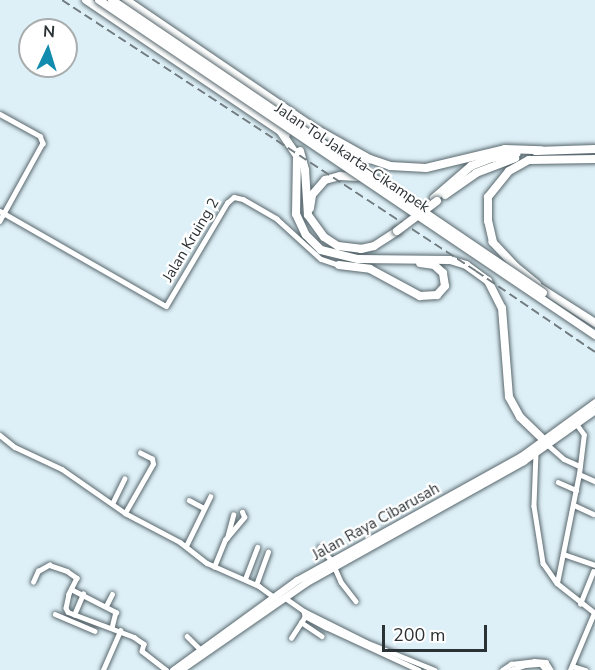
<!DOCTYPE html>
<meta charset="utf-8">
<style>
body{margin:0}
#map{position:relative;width:595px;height:670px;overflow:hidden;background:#def0f7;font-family:"Nunito Sans",sans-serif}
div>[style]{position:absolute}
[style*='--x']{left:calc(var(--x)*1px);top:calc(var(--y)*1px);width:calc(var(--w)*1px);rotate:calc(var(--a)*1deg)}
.roads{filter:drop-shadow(0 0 2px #58676d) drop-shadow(0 0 2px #58676d)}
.street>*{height:4.5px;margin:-2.25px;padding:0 2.25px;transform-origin:2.25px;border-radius:2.25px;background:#fff}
.primary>*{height:7px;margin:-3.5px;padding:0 3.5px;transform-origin:3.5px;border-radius:3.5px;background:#fff}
.highway>*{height:8px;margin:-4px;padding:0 4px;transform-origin:4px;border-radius:4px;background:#fff}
.rail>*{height:1.5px;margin-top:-0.75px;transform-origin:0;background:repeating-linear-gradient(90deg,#717c80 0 9px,transparent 0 13.5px)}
.bridges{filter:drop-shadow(0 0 2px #58676d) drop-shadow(0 0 2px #58676d)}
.highway-bridge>*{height:8px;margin:-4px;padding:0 4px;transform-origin:4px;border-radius:4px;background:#fff}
span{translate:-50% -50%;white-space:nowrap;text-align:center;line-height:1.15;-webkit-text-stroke:4.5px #fff;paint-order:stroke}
.street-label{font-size:15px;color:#2b3235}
.north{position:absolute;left:18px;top:18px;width:60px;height:60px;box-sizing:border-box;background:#fff;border:2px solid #aaadae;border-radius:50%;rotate:4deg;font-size:16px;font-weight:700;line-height:24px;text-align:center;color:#2b3235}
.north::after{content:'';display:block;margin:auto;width:21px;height:27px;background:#118cae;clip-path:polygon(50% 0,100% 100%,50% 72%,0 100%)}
.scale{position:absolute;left:382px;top:625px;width:105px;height:27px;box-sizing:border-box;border:3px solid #2b3235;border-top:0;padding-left:8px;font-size:18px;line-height:21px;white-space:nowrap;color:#2b3235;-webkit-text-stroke:4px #fff;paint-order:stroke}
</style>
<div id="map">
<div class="roads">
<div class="street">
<i style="--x:0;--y:114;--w:46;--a:28.8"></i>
<i style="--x:40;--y:136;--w:8;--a:67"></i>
<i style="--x:43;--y:143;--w:89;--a:118.9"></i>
<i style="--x:0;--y:211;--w:191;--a:29.8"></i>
<i style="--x:166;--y:306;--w:120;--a:-59.4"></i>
<i style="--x:227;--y:203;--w:9;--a:-41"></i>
<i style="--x:234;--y:197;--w:9;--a:13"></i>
<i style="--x:243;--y:199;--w:39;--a:30"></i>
<i style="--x:277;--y:219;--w:59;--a:42.3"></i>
<i style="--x:321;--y:259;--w:19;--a:18"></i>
<i style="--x:0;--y:435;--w:19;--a:39"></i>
<i style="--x:15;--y:447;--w:52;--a:25.1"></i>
<i style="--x:62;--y:469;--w:77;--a:34.9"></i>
<i style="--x:125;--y:513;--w:62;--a:27.8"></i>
<i style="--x:180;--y:542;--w:34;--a:38"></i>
<i style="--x:207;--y:563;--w:57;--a:23.9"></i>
<i style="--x:259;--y:586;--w:19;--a:36"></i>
<i style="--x:548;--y:445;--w:21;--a:41"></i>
<i style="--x:564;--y:459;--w:17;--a:24"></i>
<i style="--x:536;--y:453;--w:53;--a:92.2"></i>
<i style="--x:534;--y:506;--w:58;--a:81"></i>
<i style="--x:543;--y:563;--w:24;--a:55"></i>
<i style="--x:557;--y:583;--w:48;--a:38.3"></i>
<i style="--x:579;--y:474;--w:17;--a:24"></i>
<i style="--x:558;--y:482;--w:20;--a:24"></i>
<i style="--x:189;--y:500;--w:17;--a:28"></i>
<i style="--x:112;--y:504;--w:28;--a:-64"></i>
<i style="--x:574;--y:505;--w:21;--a:25"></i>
<i style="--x:125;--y:513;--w:56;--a:-60.3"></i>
<i style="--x:153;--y:464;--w:5;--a:-101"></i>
<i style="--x:152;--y:459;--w:13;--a:-153"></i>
<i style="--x:227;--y:538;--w:24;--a:-75"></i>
<i style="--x:186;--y:546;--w:55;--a:-63.9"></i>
<i style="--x:320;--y:547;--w:18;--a:49"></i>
<i style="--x:563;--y:554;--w:34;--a:19"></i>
<i style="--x:334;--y:566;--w:17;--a:66"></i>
<i style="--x:341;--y:582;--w:24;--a:52"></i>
<i style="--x:214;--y:567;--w:29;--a:-68"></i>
<i style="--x:225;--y:540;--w:30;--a:-50"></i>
<i style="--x:244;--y:517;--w:5;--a:-112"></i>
<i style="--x:245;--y:579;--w:34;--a:-69"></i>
<i style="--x:33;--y:582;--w:12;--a:-66"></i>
<i style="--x:38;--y:571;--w:13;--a:-29"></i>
<i style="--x:49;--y:565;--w:19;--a:18"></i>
<i style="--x:67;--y:571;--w:12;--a:35"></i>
<i style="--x:77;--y:578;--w:18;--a:117"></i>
<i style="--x:69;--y:594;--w:14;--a:102"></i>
<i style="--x:66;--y:608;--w:4;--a:63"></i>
<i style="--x:68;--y:612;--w:71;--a:20.7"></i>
<i style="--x:134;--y:637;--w:12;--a:35"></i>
<i style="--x:144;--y:644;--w:7;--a:106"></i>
<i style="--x:142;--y:651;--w:31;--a:38"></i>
<i style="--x:557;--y:583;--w:111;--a:-78.6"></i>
<i style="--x:579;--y:474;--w:39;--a:-83"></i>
<i style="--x:584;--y:435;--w:14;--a:-126"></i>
<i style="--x:256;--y:585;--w:35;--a:-70"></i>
<i style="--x:71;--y:589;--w:51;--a:27.1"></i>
<i style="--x:116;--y:612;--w:16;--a:104"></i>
<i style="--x:284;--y:597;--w:24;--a:35"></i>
<i style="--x:304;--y:611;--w:69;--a:26.6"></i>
<i style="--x:366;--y:642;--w:74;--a:22.1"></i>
<i style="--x:580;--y:604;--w:35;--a:-68"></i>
<i style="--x:106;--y:606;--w:13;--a:-63"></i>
<i style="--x:304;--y:611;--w:5;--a:79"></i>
<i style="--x:305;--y:616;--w:24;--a:28"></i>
<i style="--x:326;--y:627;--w:102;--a:24.8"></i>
<i style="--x:55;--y:614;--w:43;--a:23"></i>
<i style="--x:74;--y:615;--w:23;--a:-67"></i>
<i style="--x:301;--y:622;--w:25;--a:34"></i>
<i style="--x:187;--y:636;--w:18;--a:45"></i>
<i style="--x:291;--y:638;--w:27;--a:-57"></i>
<i style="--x:572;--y:666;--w:14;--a:17"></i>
<i style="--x:103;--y:670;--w:43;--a:-66.4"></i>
<i style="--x:502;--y:670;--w:11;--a:-34"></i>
<i style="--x:511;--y:664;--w:23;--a:-7"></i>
<i style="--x:534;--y:661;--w:12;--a:5"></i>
<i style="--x:546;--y:662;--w:9;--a:58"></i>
<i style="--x:510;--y:670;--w:16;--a:-18"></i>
<i style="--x:525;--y:665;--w:16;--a:-4"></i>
<i style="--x:541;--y:664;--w:8;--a:50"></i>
<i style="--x:570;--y:670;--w:62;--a:-67.2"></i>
</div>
<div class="primary">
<i style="--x:173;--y:670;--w:153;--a:-36"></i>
<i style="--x:297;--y:580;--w:256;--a:-29"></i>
<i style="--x:521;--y:456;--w:92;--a:-36.1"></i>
<i style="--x:180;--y:670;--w:152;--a:-34.8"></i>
<i style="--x:305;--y:583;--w:250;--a:-29.2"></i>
<i style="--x:523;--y:461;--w:88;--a:-35.3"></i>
</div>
<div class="highway">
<i style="--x:86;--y:0;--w:241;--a:34"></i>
<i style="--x:126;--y:0;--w:230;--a:34.2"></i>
<i style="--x:316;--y:129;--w:62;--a:29.1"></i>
<i style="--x:370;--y:159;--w:21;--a:19"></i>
<i style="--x:390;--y:166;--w:36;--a:3"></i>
<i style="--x:426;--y:168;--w:81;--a:-13.5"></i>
<i style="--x:505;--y:149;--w:36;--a:2"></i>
<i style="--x:281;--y:132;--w:29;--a:56"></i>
<i style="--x:297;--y:156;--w:58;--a:91"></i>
<i style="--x:296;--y:214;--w:23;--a:65"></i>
<i style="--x:306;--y:235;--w:21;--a:45"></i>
<i style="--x:321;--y:250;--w:38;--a:14"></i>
<i style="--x:358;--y:259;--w:92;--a:0.6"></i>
<i style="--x:450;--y:260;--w:17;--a:17"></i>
<i style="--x:466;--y:265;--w:27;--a:36"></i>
<i style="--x:488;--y:281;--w:30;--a:63"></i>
<i style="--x:502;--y:308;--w:89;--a:85.5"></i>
<i style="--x:509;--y:397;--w:23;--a:61"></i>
<i style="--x:520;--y:417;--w:33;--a:44"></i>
<i style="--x:300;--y:151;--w:20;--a:75"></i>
<i style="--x:305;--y:170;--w:45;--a:86.2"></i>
<i style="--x:308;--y:215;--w:27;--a:54"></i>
<i style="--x:324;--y:237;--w:17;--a:33"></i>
<i style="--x:338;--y:246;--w:23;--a:7"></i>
<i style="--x:361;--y:249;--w:13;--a:-13"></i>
<i style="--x:374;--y:246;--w:27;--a:-33"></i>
<i style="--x:536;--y:151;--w:59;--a:-1.9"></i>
<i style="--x:445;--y:195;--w:38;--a:-35"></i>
<i style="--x:476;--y:173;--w:42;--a:-21"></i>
<i style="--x:434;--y:198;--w:49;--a:-40.9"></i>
<i style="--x:471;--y:166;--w:22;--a:-21"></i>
<i style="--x:492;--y:158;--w:25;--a:-11"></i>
<i style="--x:310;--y:208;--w:13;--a:-81"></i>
<i style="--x:312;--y:195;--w:20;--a:-49"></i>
<i style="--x:325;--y:180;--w:16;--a:-15"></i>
<i style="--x:340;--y:176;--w:17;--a:3"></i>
<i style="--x:339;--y:265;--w:31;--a:7"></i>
<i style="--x:370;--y:269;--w:57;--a:28.4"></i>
<i style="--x:420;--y:296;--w:17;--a:-3"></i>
<i style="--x:437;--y:295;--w:12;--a:-48"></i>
<i style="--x:445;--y:286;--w:13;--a:-99"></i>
<i style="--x:443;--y:273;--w:12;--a:-138"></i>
<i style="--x:434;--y:265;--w:14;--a:-172"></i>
<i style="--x:531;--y:282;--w:76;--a:32.6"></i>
<i style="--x:537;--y:284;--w:28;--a:-141"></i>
<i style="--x:515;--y:266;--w:33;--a:-133"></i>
<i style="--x:493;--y:242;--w:22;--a:-103"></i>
<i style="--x:488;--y:221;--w:24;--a:-90"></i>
<i style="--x:488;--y:197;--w:33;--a:-51"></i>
<i style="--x:509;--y:171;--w:23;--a:-29"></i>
<i style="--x:529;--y:160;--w:66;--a:-0.9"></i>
</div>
</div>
<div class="rail">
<i style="--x:62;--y:0;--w:495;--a:33.2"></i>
<i style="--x:476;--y:271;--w:144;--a:34.2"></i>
</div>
<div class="bridges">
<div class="highway-bridge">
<i style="--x:99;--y:0;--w:599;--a:34.04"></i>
<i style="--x:112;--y:0;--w:521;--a:34.21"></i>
<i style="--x:397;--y:231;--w:50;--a:-36.9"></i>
</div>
</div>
<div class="street-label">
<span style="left:352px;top:158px;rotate:34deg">Jalan Tol Jakarta–Cikampek</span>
<span style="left:191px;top:240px;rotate:-59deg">Jalan Kruing 2</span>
<span style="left:376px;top:522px;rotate:-29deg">Jalan Raya Cibarusah</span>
</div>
<div class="north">N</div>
<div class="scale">200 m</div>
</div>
